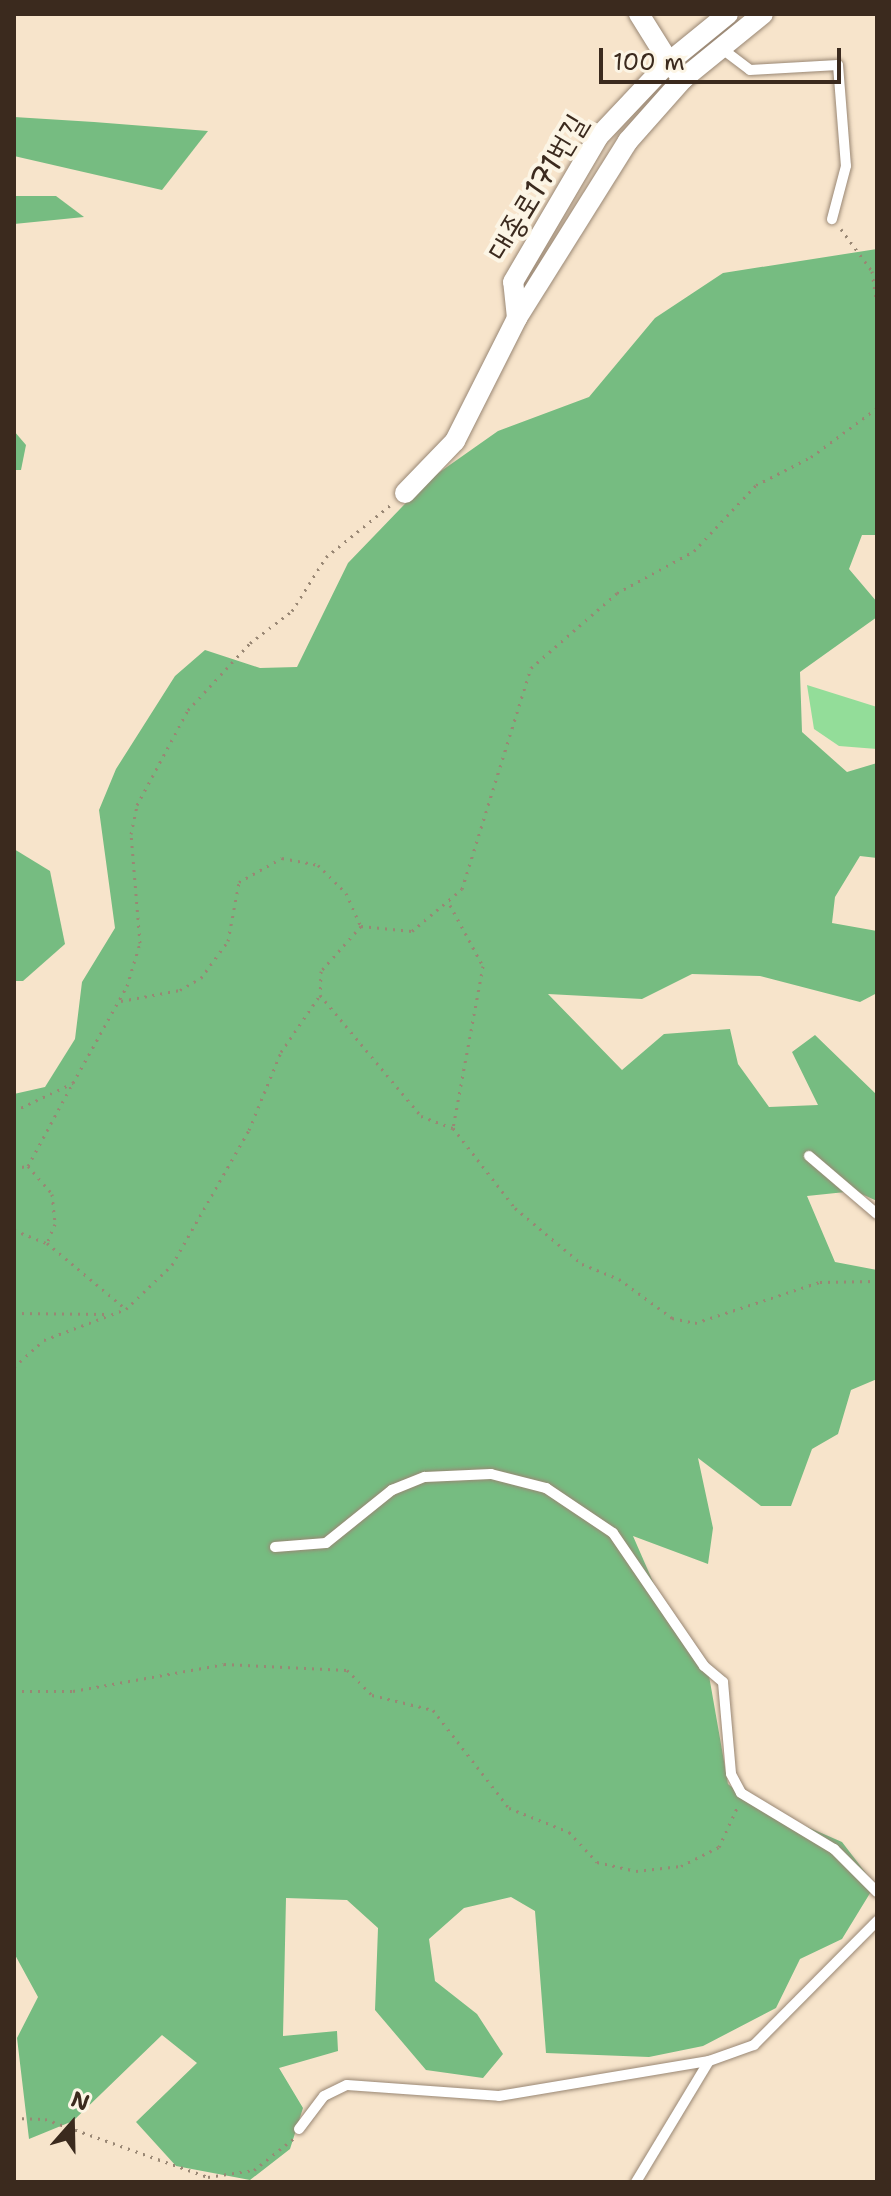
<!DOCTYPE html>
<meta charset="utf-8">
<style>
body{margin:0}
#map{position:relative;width:891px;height:2196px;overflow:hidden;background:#f7e4cb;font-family:"Shantell Sans","Poor Story",sans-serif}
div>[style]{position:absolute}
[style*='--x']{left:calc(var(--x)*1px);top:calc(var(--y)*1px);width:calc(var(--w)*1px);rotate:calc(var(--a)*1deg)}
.green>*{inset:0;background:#93dd99}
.forest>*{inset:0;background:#76bc81}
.path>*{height:3px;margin-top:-1.5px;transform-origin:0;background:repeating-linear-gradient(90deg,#998774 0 2px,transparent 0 8px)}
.roads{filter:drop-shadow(0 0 2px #998774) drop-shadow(0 0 2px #998774)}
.lane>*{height:10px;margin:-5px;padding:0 5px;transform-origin:5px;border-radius:5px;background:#fff}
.street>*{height:20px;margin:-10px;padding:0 10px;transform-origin:10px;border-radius:10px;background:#fff}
span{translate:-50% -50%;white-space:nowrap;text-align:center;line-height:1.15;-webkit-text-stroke:8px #fcf5e5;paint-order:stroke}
.street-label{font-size:30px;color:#3b2a1e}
.frame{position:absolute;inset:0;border:16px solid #3b2a1e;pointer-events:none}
.north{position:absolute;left:32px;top:2084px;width:80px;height:80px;-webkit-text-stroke:6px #fcf5e5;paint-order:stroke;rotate:20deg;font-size:22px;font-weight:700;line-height:32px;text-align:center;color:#3b2a1e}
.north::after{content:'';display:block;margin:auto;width:28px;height:36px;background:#3b2a1e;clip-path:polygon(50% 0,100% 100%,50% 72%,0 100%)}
.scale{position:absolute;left:599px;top:48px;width:242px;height:36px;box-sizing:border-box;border:4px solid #3b2a1e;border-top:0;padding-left:10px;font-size:24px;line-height:28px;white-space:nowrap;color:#3b2a1e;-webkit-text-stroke:6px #fcf5e5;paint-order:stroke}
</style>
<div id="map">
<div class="green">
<i style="clip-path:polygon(807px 685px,877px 707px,877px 749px,839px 746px,814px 729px)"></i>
</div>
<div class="forest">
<i style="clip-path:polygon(14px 117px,94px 122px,208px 131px,162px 190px,14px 156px)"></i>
<i style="clip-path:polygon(14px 196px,56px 196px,84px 217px,14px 224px)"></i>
<i style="clip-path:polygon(877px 249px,877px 535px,862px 535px,849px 569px,877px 602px,877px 617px,800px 672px,802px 732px,847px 772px,877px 763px,877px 858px,860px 856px,835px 897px,832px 923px,877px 931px,877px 993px,860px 1002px,760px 976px,692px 974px,642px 999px,548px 994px,622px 1070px,664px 1034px,730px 1029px,738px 1064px,769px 1107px,818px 1105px,792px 1052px,815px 1035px,877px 1095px,877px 1201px,855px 1191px,807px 1196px,835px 1262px,877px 1270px,877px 1379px,851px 1390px,838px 1434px,812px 1449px,791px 1506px,761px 1506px,698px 1458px,713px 1528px,708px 1564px,633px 1536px,664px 1607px,708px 1670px,728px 1784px,752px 1803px,842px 1842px,875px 1885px,842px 1939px,800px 1959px,776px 2008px,703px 2046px,649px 2057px,546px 2053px,535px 1911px,511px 1897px,464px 1908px,429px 1939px,435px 1981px,477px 2014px,503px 2054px,483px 2078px,426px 2070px,375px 2010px,378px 1928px,347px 1900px,286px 1898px,283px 2036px,337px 2031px,338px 2051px,279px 2068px,303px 2108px,290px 2149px,250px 2180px,176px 2166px,136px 2122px,197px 2063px,162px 2035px,73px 2121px,29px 2139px,17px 2038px,38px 1997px,14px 1953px,14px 1094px,45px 1087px,75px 1039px,82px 982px,115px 928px,99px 810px,116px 769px,175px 676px,205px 650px,260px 668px,297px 667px,348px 563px,427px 481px,498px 431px,589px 397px,655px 318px,723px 273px)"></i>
<i style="clip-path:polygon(14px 431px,26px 445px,21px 470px,14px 470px)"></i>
<i style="clip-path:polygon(14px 849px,50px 871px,65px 944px,23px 981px,14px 981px)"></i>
</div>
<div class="path">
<i style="--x:841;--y:229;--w:52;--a:53.6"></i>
<i style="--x:872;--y:271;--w:36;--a:82"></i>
<i style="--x:450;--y:905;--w:69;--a:61.6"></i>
<i style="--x:483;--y:966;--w:165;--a:100.5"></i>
<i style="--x:361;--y:926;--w:51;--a:5.6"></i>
<i style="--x:412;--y:931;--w:65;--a:-40"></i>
<i style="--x:462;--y:889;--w:232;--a:-72.7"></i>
<i style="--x:531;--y:668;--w:114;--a:-41.1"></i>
<i style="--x:617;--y:593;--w:88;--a:-28.6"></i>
<i style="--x:694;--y:551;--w:91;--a:-46.8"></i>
<i style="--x:756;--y:485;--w:62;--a:-27"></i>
<i style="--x:811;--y:457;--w:82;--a:-36.6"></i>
<i style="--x:361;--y:926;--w:60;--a:131.6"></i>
<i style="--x:321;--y:971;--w:24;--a:92"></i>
<i style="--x:320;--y:995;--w:158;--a:50.1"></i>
<i style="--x:421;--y:1116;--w:34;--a:21"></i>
<i style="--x:453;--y:1128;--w:101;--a:52.2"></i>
<i style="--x:515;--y:1208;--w:87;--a:39.9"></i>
<i style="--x:582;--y:1264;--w:40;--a:22"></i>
<i style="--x:619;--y:1279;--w:66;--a:36.3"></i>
<i style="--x:672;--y:1318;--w:24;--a:12"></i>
<i style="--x:695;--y:1323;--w:132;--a:-18.2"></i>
<i style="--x:820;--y:1282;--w:57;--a:-1"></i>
<i style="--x:121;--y:1001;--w:60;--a:-10.6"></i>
<i style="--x:180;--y:990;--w:24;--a:-30"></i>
<i style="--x:201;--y:978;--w:46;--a:-53.9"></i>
<i style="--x:228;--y:941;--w:60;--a:-79.4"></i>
<i style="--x:239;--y:882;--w:49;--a:-29.2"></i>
<i style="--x:282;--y:858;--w:37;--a:11"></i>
<i style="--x:318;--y:865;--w:40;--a:45"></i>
<i style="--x:346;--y:893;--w:36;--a:66"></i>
<i style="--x:14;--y:1111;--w:65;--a:-25.4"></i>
<i style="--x:73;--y:1083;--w:111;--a:-60.9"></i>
<i style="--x:127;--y:986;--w:45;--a:-73.2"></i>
<i style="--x:140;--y:943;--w:109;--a:-94.7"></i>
<i style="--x:131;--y:834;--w:30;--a:-78"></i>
<i style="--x:137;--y:805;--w:108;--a:-61.8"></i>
<i style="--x:188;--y:710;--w:91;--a:-47.2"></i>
<i style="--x:250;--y:643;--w:53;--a:-37.3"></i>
<i style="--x:292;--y:611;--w:64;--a:-57.8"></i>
<i style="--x:326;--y:557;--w:86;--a:-38.9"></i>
<i style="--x:28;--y:1166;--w:91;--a:-61.7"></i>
<i style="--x:28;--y:1166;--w:37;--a:49"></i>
<i style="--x:52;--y:1194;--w:30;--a:84"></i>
<i style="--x:55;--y:1224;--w:21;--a:113"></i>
<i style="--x:14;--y:1168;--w:14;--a:-8"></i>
<i style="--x:14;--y:1230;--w:35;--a:22"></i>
<i style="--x:47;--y:1243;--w:103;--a:39.9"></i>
<i style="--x:14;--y:1313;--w:93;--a:0.6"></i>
<i style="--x:14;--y:1367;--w:40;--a:-42"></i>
<i style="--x:44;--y:1340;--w:88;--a:-20.7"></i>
<i style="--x:126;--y:1309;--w:64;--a:-43.7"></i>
<i style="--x:172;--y:1265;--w:155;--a:-60.3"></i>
<i style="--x:249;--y:1130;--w:84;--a:-67.7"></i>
<i style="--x:281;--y:1052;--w:69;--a:-55.6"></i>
<i style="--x:14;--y:1691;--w:59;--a:0"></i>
<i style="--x:73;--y:1691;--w:153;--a:-10.1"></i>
<i style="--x:224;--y:1664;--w:123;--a:2.8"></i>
<i style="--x:347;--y:1670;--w:35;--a:45"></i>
<i style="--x:372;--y:1695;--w:63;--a:13.8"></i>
<i style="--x:433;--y:1710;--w:124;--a:52.2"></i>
<i style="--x:509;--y:1808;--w:65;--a:21.8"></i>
<i style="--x:569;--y:1832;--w:41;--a:47"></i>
<i style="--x:597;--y:1862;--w:40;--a:13"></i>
<i style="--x:636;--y:1871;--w:45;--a:-6.3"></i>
<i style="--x:681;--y:1866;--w:42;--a:-26.6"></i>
<i style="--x:719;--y:1847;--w:43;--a:-65.2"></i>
<i style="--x:14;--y:2118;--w:31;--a:2"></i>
<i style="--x:45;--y:2119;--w:173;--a:19.6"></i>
<i style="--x:208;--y:2177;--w:47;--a:-8.7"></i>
<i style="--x:254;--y:2170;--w:50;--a:-38.5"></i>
</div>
<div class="roads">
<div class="lane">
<i style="--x:721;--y:48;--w:36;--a:37"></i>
<i style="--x:750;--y:70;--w:88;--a:-3.3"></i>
<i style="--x:838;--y:65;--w:101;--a:85.5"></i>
<i style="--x:846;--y:166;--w:55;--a:104.8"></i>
<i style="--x:809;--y:1156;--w:89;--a:40.5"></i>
<i style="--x:275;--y:1547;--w:51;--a:-4.5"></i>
<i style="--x:326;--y:1543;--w:85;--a:-38.8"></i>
<i style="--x:392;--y:1490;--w:35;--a:-22"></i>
<i style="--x:425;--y:1477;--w:66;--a:-2.6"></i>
<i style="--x:491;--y:1474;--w:57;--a:14.3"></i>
<i style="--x:546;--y:1488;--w:81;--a:33.9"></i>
<i style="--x:613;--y:1533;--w:161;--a:55.6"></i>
<i style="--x:704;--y:1666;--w:25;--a:40"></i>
<i style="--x:723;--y:1682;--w:92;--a:85"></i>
<i style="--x:731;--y:1774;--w:21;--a:62"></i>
<i style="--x:741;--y:1793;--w:109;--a:31.1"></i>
<i style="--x:834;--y:1849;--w:61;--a:45"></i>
<i style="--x:299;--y:2129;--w:41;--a:-52.9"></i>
<i style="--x:324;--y:2096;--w:25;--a:-26"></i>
<i style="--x:347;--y:2085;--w:152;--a:4.1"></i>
<i style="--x:499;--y:2096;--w:213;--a:-9.5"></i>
<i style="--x:709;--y:2061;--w:48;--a:-19.6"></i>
<i style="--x:754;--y:2045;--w:175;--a:-45.2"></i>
<i style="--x:636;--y:2182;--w:141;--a:-58.9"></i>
</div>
<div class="street">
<i style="--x:639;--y:14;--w:57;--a:58"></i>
<i style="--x:669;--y:62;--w:76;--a:-39.1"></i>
<i style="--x:517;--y:318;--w:36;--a:-96"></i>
<i style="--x:513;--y:282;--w:168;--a:-59.6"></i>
<i style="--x:598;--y:137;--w:103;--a:-46.6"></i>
<i style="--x:669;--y:62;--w:22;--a:51"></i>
<i style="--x:405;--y:493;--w:72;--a:-46.1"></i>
<i style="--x:455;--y:441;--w:138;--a:-63.2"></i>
<i style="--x:517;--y:318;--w:209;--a:-57.9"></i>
<i style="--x:628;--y:141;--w:83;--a:-48.4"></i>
<i style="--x:683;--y:79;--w:103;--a:-39.1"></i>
</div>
</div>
<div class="street-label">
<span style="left:537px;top:187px;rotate:-59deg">대종로171번길</span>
</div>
<div class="frame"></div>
<div class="north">N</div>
<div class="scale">100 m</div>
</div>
